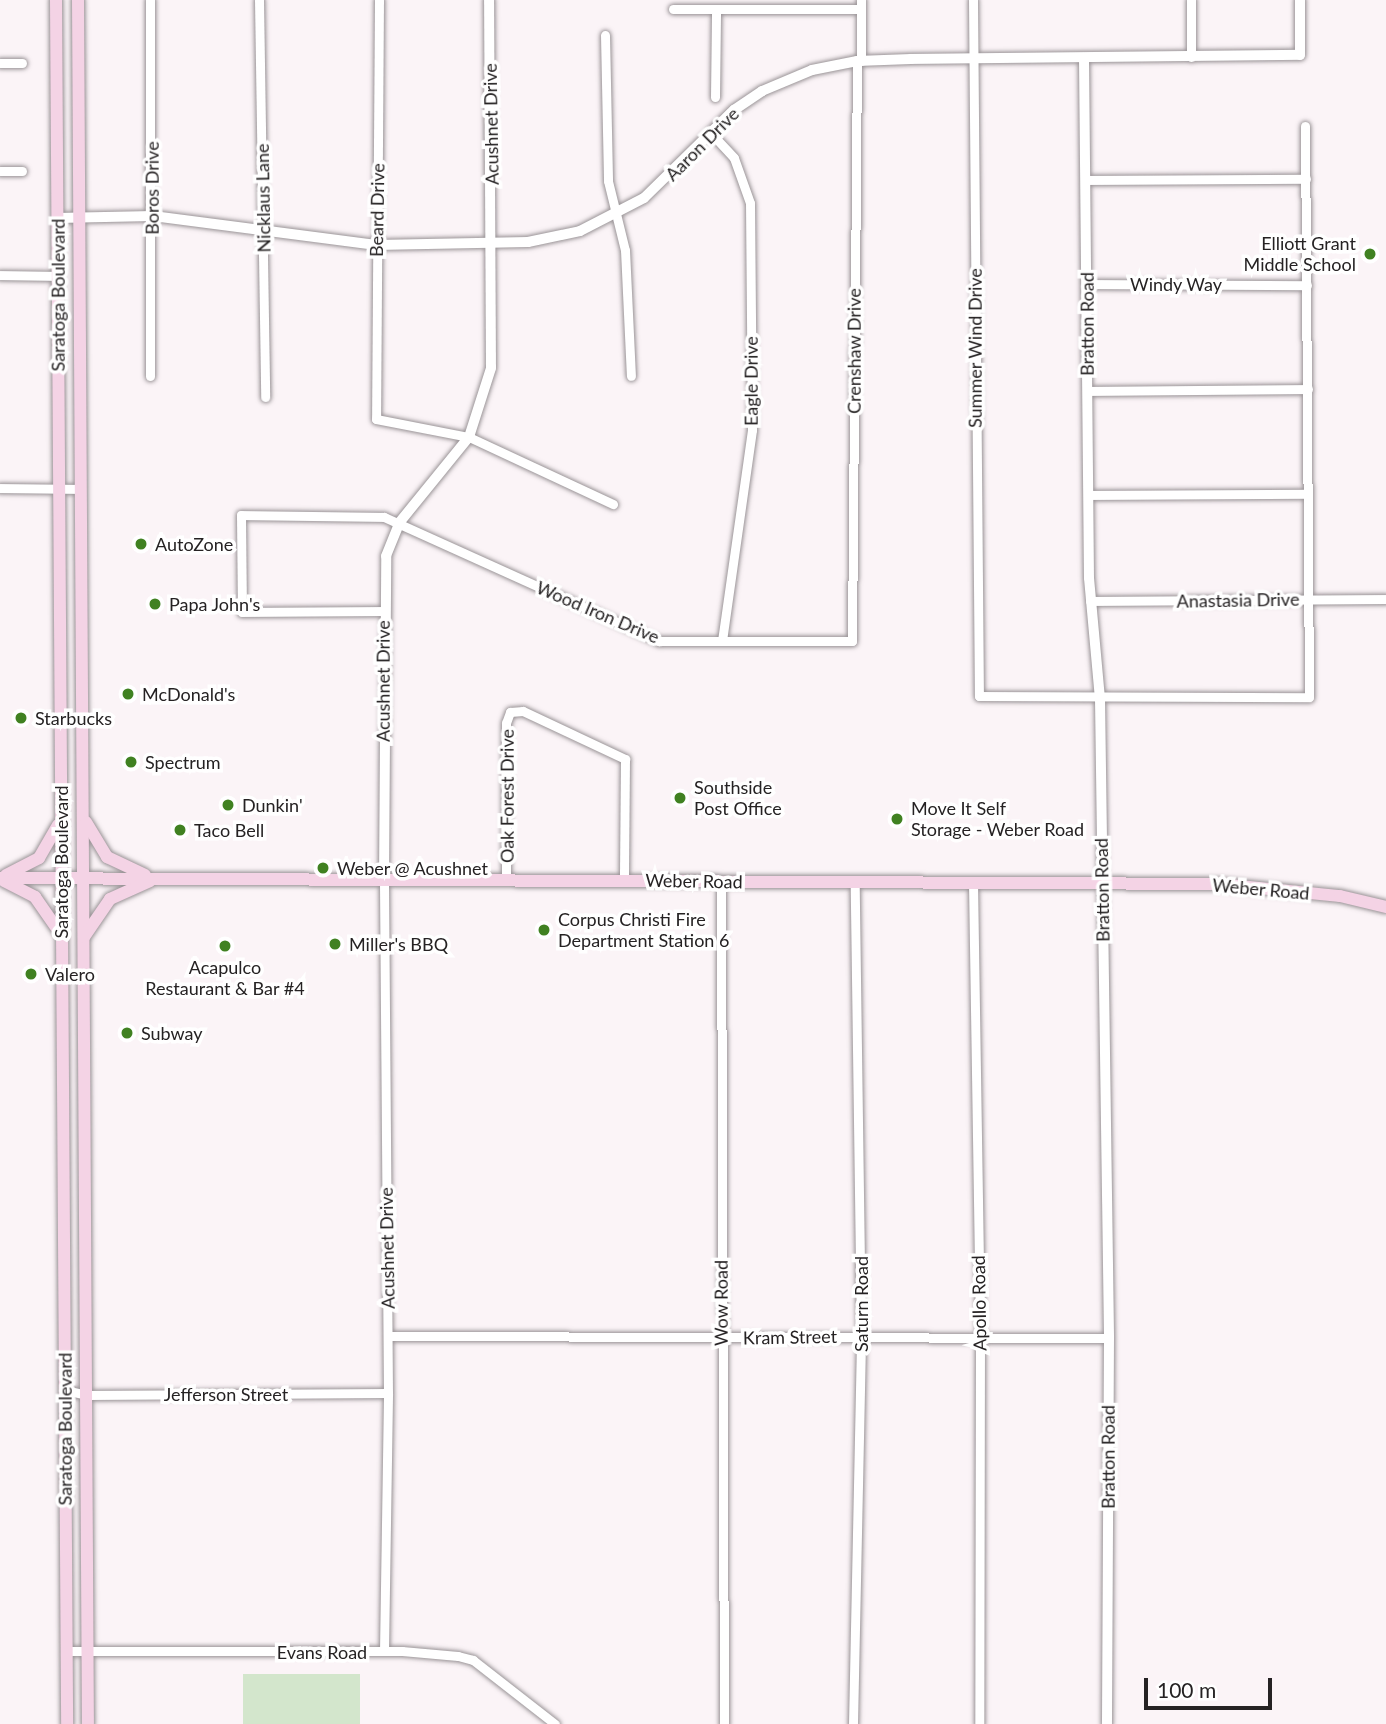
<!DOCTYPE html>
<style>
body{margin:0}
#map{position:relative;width:1386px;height:1724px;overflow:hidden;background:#fbf4f7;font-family:Lato,sans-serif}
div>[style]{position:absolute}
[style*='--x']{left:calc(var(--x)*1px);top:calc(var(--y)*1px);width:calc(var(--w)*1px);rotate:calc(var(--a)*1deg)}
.green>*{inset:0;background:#d3e6cc;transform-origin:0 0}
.roads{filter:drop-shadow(0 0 2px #9a9497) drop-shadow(0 0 2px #9a9497)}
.minor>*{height:9px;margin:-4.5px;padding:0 4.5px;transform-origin:4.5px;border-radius:4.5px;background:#fff}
.tertiary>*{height:10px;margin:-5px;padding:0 5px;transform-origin:5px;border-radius:5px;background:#fff}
.secondary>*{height:12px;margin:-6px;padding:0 6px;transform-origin:6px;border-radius:6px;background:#f4d3e5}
.dots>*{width:19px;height:19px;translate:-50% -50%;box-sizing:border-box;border:4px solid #fff;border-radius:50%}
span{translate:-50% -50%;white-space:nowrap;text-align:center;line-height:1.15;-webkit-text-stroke:7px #fff;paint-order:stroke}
.street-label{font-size:18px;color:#252223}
.poi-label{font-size:18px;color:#252223}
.right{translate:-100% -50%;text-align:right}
.left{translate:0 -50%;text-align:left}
.scale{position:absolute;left:1144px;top:1678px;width:128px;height:32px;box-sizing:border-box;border:4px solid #252223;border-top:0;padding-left:9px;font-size:21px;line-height:24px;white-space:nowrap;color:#252223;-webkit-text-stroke:5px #fff;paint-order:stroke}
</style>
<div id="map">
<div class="green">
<i style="left:243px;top:1674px;width:117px;height:50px"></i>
</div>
<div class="roads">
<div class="minor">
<i style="--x:259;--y:0;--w:397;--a:89.1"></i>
<i style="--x:379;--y:0;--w:419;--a:90.4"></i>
<i style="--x:376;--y:419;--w:95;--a:11"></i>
<i style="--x:469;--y:437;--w:159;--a:25"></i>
<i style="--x:861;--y:0;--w:61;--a:90"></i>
<i style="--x:973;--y:0;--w:696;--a:89.51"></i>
<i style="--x:979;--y:696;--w:330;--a:0.2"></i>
<i style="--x:1309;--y:697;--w:571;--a:-90.4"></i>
<i style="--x:1191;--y:0;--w:57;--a:90"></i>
<i style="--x:673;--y:9;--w:188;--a:0"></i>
<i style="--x:605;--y:35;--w:146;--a:88.8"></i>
<i style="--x:608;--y:181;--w:71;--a:76.2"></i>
<i style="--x:625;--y:250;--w:126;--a:87.3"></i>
<i style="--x:0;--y:63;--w:22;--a:0"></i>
<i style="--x:715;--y:97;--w:88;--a:-89.3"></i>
<i style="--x:710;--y:132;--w:35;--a:47"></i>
<i style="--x:734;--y:158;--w:48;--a:70.4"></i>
<i style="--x:750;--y:203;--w:227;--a:89.5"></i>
<i style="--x:752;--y:430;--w:213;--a:98.1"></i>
<i style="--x:0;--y:171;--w:22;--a:0"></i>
<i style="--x:1086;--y:180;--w:220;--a:-0.3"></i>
<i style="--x:0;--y:275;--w:58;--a:1"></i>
<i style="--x:1086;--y:284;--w:221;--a:0.3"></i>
<i style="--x:150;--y:376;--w:376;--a:-90"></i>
<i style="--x:1087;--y:391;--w:221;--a:-0.5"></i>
<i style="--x:0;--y:488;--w:81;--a:0.7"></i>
<i style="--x:1088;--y:495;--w:220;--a:-0.3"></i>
<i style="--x:1090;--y:601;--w:296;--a:-0.4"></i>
<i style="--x:383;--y:611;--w:141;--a:179.6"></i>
<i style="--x:242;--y:612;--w:97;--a:-90.6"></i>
<i style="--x:241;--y:515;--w:143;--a:0.8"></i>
<i style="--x:384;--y:517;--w:302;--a:24.3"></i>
<i style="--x:659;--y:641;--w:193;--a:0"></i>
<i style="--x:852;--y:641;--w:580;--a:-89.51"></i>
<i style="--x:506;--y:881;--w:158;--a:-90"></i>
<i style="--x:506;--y:723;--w:12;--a:-70"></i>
<i style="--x:510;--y:712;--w:13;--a:-4"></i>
<i style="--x:523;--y:711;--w:113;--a:25.2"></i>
<i style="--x:625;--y:759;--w:121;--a:90.5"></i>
<i style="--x:721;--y:882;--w:842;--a:89.8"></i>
<i style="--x:973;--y:882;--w:454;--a:89.1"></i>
<i style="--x:980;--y:1336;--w:388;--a:90.1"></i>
<i style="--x:388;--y:1336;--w:721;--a:0.16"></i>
<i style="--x:65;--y:1390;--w:23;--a:13"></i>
<i style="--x:87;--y:1395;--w:301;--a:-0.4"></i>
<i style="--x:66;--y:1651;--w:336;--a:0"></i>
<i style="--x:402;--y:1651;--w:56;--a:5.1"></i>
<i style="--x:458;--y:1656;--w:16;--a:15"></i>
<i style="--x:473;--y:1660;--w:104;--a:38"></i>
<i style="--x:384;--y:1651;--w:258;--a:-89.1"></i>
<i style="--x:388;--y:1393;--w:512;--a:-90.45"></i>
<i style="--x:853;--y:1724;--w:388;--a:-88.8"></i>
<i style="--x:861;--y:1336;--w:452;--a:-90.8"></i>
</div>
<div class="tertiary">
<i style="--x:1084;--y:58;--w:520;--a:89.45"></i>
<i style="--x:1089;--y:578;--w:121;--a:84.8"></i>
<i style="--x:1100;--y:699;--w:639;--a:89.19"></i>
<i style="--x:1109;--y:1338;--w:386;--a:90.3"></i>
<i style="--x:57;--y:218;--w:96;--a:-1.2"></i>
<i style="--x:153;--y:216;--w:225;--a:7.4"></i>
<i style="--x:376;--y:245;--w:152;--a:-1.1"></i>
<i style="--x:528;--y:242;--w:53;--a:-11.9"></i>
<i style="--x:580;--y:231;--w:72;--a:-27.3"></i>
<i style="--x:644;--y:198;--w:126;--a:-44.4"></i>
<i style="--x:734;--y:110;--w:34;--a:-34"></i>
<i style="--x:762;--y:91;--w:54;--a:-22.8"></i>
<i style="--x:812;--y:70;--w:46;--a:-11.3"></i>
<i style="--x:857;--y:61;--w:54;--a:-2.1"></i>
<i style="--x:911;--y:59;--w:389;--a:-0.6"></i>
<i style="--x:1300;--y:55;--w:55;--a:-90"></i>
<i style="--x:384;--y:881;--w:325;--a:-89.6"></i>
<i style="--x:386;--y:556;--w:35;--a:-68"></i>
<i style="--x:399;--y:523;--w:111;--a:-50.9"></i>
<i style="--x:469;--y:437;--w:72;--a:-72.3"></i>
<i style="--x:491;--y:368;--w:368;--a:-90.3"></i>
</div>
<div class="secondary">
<i style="--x:56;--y:0;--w:1724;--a:89.63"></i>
<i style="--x:78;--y:0;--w:1724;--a:89.67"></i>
<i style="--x:86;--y:822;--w:41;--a:59"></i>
<i style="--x:107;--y:857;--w:42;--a:25.3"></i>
<i style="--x:6;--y:875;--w:37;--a:-27"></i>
<i style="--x:39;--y:858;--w:38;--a:-60"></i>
<i style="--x:0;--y:878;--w:1219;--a:0.28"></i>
<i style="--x:1219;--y:884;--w:122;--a:5.7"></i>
<i style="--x:1340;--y:896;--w:47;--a:13.4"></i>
<i style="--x:4;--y:881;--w:35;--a:27"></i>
<i style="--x:35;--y:897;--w:44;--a:55.2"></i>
<i style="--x:84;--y:937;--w:46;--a:-55.6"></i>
<i style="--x:110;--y:899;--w:44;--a:-24.2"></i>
</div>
</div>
<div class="dots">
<i style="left:1370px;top:254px;background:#408121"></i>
<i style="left:141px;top:544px;background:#408121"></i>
<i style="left:155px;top:604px;background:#408121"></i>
<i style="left:128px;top:694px;background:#408121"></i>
<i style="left:21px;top:718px;background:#408121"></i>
<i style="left:131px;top:762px;background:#408121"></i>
<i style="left:680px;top:798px;background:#408121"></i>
<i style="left:228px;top:805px;background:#408121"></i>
<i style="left:897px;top:819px;background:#408121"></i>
<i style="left:180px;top:830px;background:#408121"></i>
<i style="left:323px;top:868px;background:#408121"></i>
<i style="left:544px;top:930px;background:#408121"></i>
<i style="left:335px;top:944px;background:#408121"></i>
<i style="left:225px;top:946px;background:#408121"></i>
<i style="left:31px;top:974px;background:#408121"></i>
<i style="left:127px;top:1033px;background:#408121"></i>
</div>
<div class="street-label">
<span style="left:491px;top:124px;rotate:-91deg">Acushnet Drive</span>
<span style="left:702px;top:144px;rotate:-45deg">Aaron Drive</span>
<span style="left:152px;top:188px;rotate:-90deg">Boros Drive</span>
<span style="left:263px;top:198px;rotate:-91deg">Nicklaus Lane</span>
<span style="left:377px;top:210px;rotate:-89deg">Beard Drive</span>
<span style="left:1176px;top:284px">Windy Way</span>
<span style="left:58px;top:295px;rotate:-90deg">Saratoga Boulevard</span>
<span style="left:1087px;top:324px;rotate:-90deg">Bratton Road</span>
<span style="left:975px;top:348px;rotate:-90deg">Summer Wind Drive</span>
<span style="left:854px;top:351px;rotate:-90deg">Crenshaw Drive</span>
<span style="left:751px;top:381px;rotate:-90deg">Eagle Drive</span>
<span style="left:1238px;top:600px;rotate:-1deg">Anastasia Drive</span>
<span style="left:598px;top:612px;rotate:23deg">Wood Iron Drive</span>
<span style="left:383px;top:681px;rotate:-90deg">Acushnet Drive</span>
<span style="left:507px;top:796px;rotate:-90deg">Oak Forest Drive</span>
<span style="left:61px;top:862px;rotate:-90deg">Saratoga Boulevard</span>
<span style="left:694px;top:881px;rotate:1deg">Weber Road</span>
<span style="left:1261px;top:889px;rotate:5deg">Weber Road</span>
<span style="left:1102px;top:890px;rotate:-91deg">Bratton Road</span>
<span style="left:387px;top:1248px;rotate:-91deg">Acushnet Drive</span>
<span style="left:721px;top:1303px;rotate:-90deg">Wow Road</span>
<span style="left:979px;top:1303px;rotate:-91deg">Apollo Road</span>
<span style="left:861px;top:1304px;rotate:-90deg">Saturn Road</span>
<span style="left:790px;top:1337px;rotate:-1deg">Kram Street</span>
<span style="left:226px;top:1394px">Jefferson Street</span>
<span style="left:65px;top:1429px;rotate:-90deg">Saratoga Boulevard</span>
<span style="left:1108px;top:1457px;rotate:-90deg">Bratton Road</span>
<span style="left:322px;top:1652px">Evans Road</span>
</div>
<div class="poi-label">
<span class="right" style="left:1356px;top:254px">Elliott Grant<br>Middle School</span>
<span class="left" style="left:155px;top:544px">AutoZone</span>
<span class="left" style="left:169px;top:604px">Papa John's</span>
<span class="left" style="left:142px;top:694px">McDonald's</span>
<span class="left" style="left:35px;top:718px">Starbucks</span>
<span class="left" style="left:145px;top:762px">Spectrum</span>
<span class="left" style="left:694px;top:798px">Southside<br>Post Office</span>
<span class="left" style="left:242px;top:805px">Dunkin'</span>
<span class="left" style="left:911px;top:819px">Move It Self<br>Storage - Weber Road</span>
<span class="left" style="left:194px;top:830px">Taco Bell</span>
<span class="left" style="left:337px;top:868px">Weber @ Acushnet</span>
<span class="left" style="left:558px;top:930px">Corpus Christi Fire<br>Department Station 6</span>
<span class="left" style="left:349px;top:944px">Miller's BBQ</span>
<span style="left:225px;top:978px">Acapulco<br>Restaurant &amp; Bar #4</span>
<span class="left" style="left:45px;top:974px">Valero</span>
<span class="left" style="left:141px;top:1033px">Subway</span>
</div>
<div class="scale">100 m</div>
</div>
